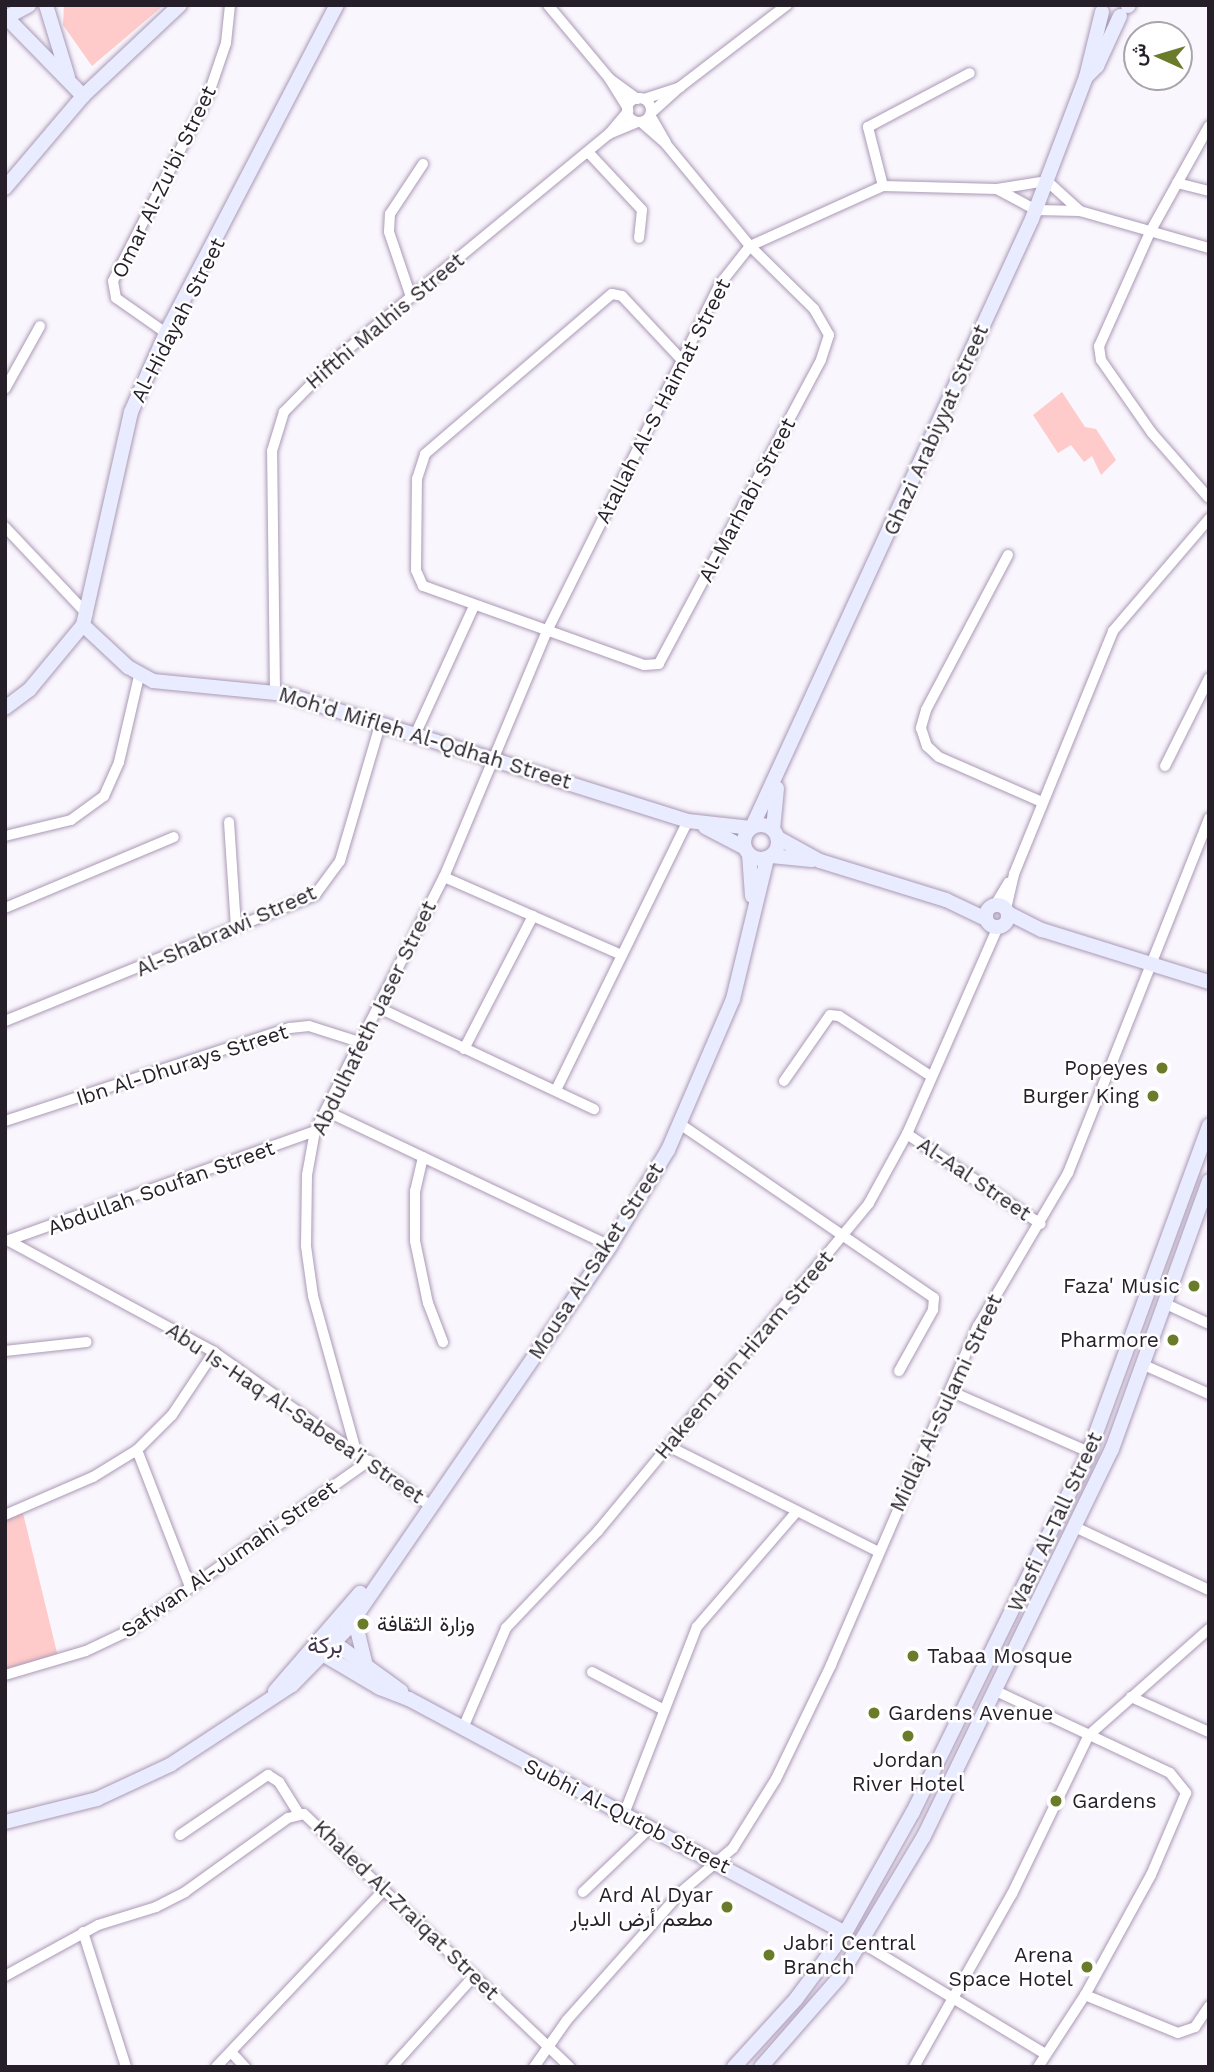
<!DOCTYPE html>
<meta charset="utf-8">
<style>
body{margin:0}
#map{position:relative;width:1214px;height:2072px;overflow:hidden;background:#faf6fd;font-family:"Work Sans",Vazirmatn,sans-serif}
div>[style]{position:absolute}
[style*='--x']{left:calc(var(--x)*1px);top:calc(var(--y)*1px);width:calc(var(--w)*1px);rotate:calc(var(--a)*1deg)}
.green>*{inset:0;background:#fecaca}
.roads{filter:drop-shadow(0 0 2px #aa99b6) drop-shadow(0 0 2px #aa99b6)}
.street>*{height:10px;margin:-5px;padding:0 5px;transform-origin:5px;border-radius:5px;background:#fff}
.street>.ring{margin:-5px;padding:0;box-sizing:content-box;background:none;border:10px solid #fff;border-radius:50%}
.secondary>*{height:14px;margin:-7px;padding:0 7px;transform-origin:7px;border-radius:7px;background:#e9ecff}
.secondary>.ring{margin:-7px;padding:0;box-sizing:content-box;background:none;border:14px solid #e9ecff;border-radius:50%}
.dots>*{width:19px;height:19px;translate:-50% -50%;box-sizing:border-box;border:4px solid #fff;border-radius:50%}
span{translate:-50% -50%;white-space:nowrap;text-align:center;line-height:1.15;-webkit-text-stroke:5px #fff;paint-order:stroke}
.street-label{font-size:21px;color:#261f2a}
.poi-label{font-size:21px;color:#261f2a}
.right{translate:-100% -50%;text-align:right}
.left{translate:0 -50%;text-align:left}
.neighbourhood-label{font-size:23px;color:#45364f}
.frame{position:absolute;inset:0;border:7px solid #261f2a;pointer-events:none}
.north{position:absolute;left:1123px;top:21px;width:70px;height:70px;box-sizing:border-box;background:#fff;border:2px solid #a8a5aa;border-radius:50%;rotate:274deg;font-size:19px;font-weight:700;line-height:28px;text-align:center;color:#261f2a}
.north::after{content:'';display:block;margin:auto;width:24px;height:32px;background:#6a7b2a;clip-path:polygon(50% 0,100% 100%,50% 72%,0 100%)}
</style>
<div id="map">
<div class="green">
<i style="clip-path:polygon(64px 5px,164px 5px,92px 66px,63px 25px)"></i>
<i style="clip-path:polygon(1062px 392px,1085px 427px,1096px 429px,1116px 460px,1101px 475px,1092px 456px,1084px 462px,1071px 445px,1058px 453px,1033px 415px)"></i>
<i style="clip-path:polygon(22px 1509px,59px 1661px,5px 1675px,5px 1515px)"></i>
</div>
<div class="roads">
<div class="street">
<i style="--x:548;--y:5;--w:95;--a:50.1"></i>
<i style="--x:609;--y:78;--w:36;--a:58"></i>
<i style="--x:610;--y:79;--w:34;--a:36"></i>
<i class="ring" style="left:627px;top:98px;width:14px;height:14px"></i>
<i style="--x:644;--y:99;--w:38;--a:-18"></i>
<i style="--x:680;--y:87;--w:135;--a:-37.5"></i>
<i style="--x:651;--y:113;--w:39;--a:-42"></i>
<i style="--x:650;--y:115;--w:32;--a:60"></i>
<i style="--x:641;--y:122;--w:33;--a:41"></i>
<i style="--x:666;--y:144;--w:132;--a:50.5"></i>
<i style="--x:750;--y:246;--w:90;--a:44.5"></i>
<i style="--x:814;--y:309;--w:30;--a:60"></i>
<i style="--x:829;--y:335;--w:26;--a:108"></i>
<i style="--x:821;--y:360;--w:344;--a:118.1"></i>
<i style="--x:659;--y:664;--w:15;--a:176"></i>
<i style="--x:644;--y:665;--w:235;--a:-160.3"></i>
<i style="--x:423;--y:586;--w:17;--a:-114"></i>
<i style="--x:416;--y:570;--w:91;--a:-89.4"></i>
<i style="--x:417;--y:479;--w:26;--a:-72"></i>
<i style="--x:425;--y:454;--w:246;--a:-40.6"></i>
<i style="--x:612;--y:294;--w:10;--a:11"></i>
<i style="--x:622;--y:296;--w:85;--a:46.9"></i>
<i style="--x:1209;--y:126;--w:119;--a:119.1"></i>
<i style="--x:1151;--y:230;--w:127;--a:114.1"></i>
<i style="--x:1099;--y:346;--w:14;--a:82"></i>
<i style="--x:1101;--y:360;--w:89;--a:55.1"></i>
<i style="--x:1152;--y:433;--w:86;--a:48.8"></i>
<i style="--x:609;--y:134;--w:30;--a:-23"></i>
<i style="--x:588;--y:152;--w:79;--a:47"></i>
<i style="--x:642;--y:210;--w:28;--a:96"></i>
<i style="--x:1177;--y:183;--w:33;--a:14"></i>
<i style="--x:883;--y:186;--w:61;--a:-104.3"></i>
<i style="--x:868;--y:127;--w:115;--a:-27.9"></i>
<i style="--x:997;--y:189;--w:44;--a:28.3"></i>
<i style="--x:1036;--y:210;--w:44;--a:1.3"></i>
<i style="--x:1080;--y:211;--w:134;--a:16"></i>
<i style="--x:411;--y:297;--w:69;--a:-108.7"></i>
<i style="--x:389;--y:232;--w:18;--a:-87"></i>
<i style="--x:390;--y:214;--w:60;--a:-56.6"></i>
<i style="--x:166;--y:333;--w:61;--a:-145"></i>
<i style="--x:116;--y:298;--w:17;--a:-100"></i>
<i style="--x:113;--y:281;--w:211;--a:-62.9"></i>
<i style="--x:209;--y:93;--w:53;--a:-71.2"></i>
<i style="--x:226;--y:43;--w:38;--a:-84"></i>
<i style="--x:5;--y:389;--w:72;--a:-60.9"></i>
<i style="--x:5;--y:527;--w:120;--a:46.7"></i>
<i style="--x:1008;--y:555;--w:175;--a:117.9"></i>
<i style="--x:926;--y:710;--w:19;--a:106"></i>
<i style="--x:921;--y:728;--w:19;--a:72"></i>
<i style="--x:927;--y:746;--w:16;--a:43"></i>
<i style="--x:939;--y:757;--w:112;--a:23.6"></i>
<i style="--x:275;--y:691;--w:240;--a:-90.7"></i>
<i style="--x:272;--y:451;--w:41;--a:-72.9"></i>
<i style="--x:284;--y:412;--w:76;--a:-45.5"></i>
<i style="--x:337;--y:358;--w:352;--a:-39.5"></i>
<i style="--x:609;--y:134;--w:30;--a:-50"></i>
<i style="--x:415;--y:735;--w:142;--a:-65.4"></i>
<i style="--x:1165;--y:766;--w:98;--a:-63.4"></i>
<i style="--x:229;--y:822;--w:106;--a:86.2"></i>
<i style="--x:5;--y:836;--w:68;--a:-13.6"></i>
<i style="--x:71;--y:820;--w:41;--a:-36"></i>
<i style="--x:104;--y:796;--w:37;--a:-66"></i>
<i style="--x:119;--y:762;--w:88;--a:-76.9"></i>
<i style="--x:444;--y:877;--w:194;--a:23.7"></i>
<i style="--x:995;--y:905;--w:26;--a:-59"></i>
<i style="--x:5;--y:908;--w:183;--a:-22.8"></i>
<i style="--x:1006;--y:909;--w:36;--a:-77"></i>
<i style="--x:1014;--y:874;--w:262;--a:-67.8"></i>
<i style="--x:1113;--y:631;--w:148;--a:-49.4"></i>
<i style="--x:377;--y:1007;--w:240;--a:25.2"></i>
<i style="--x:5;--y:1021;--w:335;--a:-22.1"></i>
<i style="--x:315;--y:895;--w:42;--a:-53.7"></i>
<i style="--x:340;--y:861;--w:142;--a:-73.6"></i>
<i style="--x:464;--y:1049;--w:150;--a:-62.6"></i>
<i style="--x:784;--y:1081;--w:80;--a:-55.1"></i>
<i style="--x:830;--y:1015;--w:9;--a:6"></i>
<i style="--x:839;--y:1016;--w:108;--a:33.2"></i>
<i style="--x:556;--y:1090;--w:300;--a:-63.9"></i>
<i style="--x:326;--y:1111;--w:314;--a:25.4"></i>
<i style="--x:5;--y:1121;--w:300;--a:-18.1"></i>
<i style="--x:290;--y:1028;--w:19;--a:-6"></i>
<i style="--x:309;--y:1026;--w:52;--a:17.7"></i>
<i style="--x:680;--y:1124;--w:308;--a:34.4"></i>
<i style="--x:934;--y:1298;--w:12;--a:95"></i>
<i style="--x:933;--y:1310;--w:70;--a:119.1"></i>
<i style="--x:907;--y:1134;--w:161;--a:33.9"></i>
<i style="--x:423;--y:1157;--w:35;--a:103"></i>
<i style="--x:415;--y:1191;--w:50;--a:90"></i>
<i style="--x:415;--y:1241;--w:63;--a:78.2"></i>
<i style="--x:428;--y:1303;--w:42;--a:69"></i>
<i style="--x:9;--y:1240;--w:325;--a:-19.6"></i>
<i style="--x:9;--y:1241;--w:233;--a:28.4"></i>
<i style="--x:214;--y:1352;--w:267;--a:35.4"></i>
<i style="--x:1166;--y:1304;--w:47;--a:24.9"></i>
<i style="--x:5;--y:1351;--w:82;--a:-6.3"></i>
<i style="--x:1144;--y:1365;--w:71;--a:24"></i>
<i style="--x:950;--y:1391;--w:152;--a:23.7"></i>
<i style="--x:668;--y:1446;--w:234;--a:26.7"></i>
<i style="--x:137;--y:1450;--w:144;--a:68.8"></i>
<i style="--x:356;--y:1451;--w:161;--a:-105.5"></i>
<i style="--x:313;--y:1296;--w:50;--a:-98"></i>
<i style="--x:306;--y:1246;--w:71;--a:-89.2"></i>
<i style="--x:307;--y:1175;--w:45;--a:-79.7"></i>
<i style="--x:315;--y:1131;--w:285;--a:-63.1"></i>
<i style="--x:444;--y:877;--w:267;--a:-67.3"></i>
<i style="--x:547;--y:631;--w:388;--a:-63.5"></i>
<i style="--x:720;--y:284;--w:48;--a:-51.7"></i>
<i style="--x:750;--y:246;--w:146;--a:-24.3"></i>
<i style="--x:883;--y:186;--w:114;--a:1.5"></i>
<i style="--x:997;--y:189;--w:51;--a:-9.1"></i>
<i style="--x:1047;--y:181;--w:45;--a:42.3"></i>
<i style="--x:5;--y:1515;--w:96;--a:-23.4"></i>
<i style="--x:93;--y:1477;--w:52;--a:-31.5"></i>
<i style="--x:137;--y:1450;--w:49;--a:-45"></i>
<i style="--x:172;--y:1415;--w:76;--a:-56.3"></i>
<i style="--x:1075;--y:1527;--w:148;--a:25.2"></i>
<i style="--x:592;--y:1672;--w:81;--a:27.8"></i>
<i style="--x:5;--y:1675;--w:84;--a:-16.5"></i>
<i style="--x:86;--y:1651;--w:49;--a:-25.5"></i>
<i style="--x:130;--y:1630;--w:293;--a:-35.3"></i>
<i style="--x:996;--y:1691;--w:192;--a:25.2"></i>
<i style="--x:1170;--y:1773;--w:26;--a:51"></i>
<i style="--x:1186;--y:1793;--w:89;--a:113.1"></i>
<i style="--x:1151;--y:1875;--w:137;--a:118.8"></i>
<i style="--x:1085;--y:1995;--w:86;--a:123.1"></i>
<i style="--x:1131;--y:1697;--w:85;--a:24.2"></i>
<i style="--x:463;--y:1728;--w:109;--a:-66.7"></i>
<i style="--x:506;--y:1628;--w:134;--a:-46.5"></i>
<i style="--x:598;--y:1531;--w:425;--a:-50.4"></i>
<i style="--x:869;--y:1203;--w:79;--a:-61.2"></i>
<i style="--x:907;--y:1134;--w:226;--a:-66.3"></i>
<i style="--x:624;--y:1814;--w:201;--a:-68.7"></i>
<i style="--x:697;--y:1627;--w:153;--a:-49.2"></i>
<i style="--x:180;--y:1835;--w:107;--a:-34.3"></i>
<i style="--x:268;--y:1775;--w:13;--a:32"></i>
<i style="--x:279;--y:1782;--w:38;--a:58"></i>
<i style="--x:583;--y:1892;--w:93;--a:-43.7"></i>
<i style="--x:83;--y:1932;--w:142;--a:72.3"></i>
<i style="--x:862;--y:1943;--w:214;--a:31.2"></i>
<i style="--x:5;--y:1976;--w:106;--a:-28.7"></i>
<i style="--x:98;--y:1925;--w:61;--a:-17.2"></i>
<i style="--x:156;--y:1907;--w:33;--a:-27"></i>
<i style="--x:185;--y:1892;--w:127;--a:-35.7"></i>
<i style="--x:288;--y:1818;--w:16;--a:-14"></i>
<i style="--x:304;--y:1814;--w:367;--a:43.6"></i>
<i style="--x:1085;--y:1995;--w:100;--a:22.2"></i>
<i style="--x:1178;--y:2033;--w:18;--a:-19"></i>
<i style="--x:1195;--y:2027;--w:25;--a:-56"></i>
<i style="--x:231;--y:2052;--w:21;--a:47"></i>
<i style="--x:216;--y:2067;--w:244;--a:-46.5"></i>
<i style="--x:392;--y:2067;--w:122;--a:-48"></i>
<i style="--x:534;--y:2067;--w:57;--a:-54.9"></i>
<i style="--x:567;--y:2020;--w:171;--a:-48.3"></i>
<i style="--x:681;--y:1892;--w:68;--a:-40.2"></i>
<i style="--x:733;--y:1848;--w:81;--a:-58.1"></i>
<i style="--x:776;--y:1779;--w:127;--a:-64.2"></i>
<i style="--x:831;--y:1665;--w:369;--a:-66.6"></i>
<i style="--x:978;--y:1326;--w:178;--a:-59.5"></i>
<i style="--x:1068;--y:1173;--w:382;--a:-68.3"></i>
<i style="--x:914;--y:2067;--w:199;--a:-60.5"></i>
<i style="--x:1012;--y:1894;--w:177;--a:-64.2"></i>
<i style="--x:1089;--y:1735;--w:160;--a:-41.5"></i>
</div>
<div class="secondary">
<i style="--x:46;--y:5;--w:75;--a:73"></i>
<i style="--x:1128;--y:6;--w:1;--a:-45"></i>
<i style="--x:5;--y:18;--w:27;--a:-28"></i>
<i style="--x:7;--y:18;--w:109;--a:45.7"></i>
<i style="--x:1086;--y:77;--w:16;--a:-45"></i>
<i style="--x:1097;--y:66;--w:55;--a:-65.3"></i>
<i style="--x:5;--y:188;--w:121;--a:-49.7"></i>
<i style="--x:83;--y:96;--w:133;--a:-43.2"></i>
<i style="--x:83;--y:625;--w:62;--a:43"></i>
<i style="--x:128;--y:667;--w:29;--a:29"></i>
<i style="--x:153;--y:681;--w:133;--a:5.6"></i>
<i style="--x:285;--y:694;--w:423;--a:17.5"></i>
<i style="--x:688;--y:821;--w:63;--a:6.3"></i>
<i style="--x:5;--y:708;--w:31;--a:-37"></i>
<i style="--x:30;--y:689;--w:83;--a:-50.4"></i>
<i style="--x:83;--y:625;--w:218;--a:-77.3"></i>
<i style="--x:131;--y:412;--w:86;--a:-66.1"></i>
<i style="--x:166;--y:333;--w:370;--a:-62.5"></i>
<i class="ring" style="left:744px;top:825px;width:20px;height:20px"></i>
<i style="--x:705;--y:827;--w:45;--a:27.7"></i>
<i style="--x:752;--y:827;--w:669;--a:-65.27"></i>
<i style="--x:1032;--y:219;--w:152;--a:-69.2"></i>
<i style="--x:1086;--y:77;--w:67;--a:-76.2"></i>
<i style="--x:773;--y:829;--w:41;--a:-84.4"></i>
<i style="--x:778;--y:838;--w:48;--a:28.7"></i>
<i style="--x:820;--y:861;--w:132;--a:17.2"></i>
<i style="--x:946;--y:900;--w:44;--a:25.4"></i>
<i style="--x:749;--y:854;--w:42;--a:85.9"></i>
<i style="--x:771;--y:856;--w:41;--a:5.6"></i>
<i class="ring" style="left:986px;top:905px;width:8px;height:8px"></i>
<i style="--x:1008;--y:913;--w:38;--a:27"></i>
<i style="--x:1042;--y:930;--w:175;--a:17.3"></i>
<i style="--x:354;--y:1617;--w:50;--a:76.2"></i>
<i style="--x:329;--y:1639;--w:89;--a:35.8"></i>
<i style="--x:314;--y:1649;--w:77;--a:30.6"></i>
<i style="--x:380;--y:1688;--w:31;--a:21"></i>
<i style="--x:409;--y:1699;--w:495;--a:28.2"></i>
<i style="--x:275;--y:1691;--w:130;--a:-49.1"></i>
<i style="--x:5;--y:1822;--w:95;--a:-14"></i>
<i style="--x:97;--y:1799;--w:81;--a:-25"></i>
<i style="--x:170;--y:1765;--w:146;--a:-33.3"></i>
<i style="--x:292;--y:1685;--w:78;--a:-45.5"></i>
<i style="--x:347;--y:1629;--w:465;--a:-55.5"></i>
<i style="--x:610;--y:1246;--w:112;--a:-58.9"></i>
<i style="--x:668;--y:1150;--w:164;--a:-66.7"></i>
<i style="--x:733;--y:999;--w:145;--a:-76.4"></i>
<i style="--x:734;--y:2067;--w:92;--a:-47.6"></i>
<i style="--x:796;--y:1999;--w:82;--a:-53.4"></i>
<i style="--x:845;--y:1933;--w:139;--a:-60.7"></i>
<i style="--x:913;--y:1812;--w:401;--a:-63.9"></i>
<i style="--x:1089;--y:1452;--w:348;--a:-69.8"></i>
<i style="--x:761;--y:2067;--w:118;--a:-48.8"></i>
<i style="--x:839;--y:1978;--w:165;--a:-59.1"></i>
<i style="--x:924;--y:1836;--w:430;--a:-64.1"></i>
<i style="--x:1112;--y:1449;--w:285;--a:-70.1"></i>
</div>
</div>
<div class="dots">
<i style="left:1162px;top:1068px;background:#6a7b2a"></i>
<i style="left:1153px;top:1096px;background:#6a7b2a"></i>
<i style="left:1194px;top:1286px;background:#6a7b2a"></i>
<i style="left:1173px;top:1340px;background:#6a7b2a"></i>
<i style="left:363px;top:1624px;background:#6a7b2a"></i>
<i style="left:913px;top:1656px;background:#6a7b2a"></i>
<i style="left:874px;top:1713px;background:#6a7b2a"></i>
<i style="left:908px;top:1736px;background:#6a7b2a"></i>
<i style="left:1056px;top:1801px;background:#6a7b2a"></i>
<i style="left:727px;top:1907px;background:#6a7b2a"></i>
<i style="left:769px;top:1955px;background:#6a7b2a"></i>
<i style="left:1087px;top:1967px;background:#6a7b2a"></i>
</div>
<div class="street-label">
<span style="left:164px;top:182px;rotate:-64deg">Omar Al-Zu'bi Street</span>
<span style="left:178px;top:320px;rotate:-63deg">Al-Hidayah Street</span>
<span style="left:385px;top:321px;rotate:-40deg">Hifthi Malhis Street</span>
<span style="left:663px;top:401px;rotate:-63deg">Atallah Al-S Haimat Street</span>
<span style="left:936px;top:430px;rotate:-66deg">Ghazi Arabiyyat Street</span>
<span style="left:747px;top:500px;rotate:-62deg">Al-Marhabi Street</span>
<span style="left:425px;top:738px;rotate:17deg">Moh'd Mifleh Al-Qdhah Street</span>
<span style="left:226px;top:931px;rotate:-24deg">Al-Shabrawi Street</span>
<span style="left:374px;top:1018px;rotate:-64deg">Abdulhafeth Jaser Street</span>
<span style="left:182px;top:1065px;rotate:-18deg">Ibn Al-Dhurays Street</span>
<span style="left:974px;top:1179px;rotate:34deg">Al-Aal Street</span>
<span style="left:161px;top:1188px;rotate:-20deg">Abdullah Soufan Street</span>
<span style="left:596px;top:1261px;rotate:-57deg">Mousa Al-Saket Street</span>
<span style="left:744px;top:1355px;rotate:-50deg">Hakeem Bin Hizam Street</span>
<span style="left:946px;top:1403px;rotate:-65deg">Midlaj Al-Sulami Street</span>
<span style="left:295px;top:1413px;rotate:34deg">Abu Is-Haq Al-Sabeea'i Street</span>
<span style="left:1055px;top:1522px;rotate:-65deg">Wasfi Al-Tall Street</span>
<span style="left:229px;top:1559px;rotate:-35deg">Safwan Al-Jumahi Street</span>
<span style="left:627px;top:1816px;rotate:27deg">Subhi Al-Qutob Street</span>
<span style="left:406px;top:1910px;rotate:44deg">Khaled Al-Zraiqat Street</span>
</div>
<div class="poi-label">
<span class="right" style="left:1148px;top:1068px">Popeyes</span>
<span class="right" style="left:1139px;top:1096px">Burger King</span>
<span class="right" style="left:1180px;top:1286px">Faza' Music</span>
<span class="right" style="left:1159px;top:1340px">Pharmore</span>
<span class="left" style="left:377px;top:1624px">وزارة الثقافة</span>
<span class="left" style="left:927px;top:1656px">Tabaa Mosque</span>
<span class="left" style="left:888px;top:1713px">Gardens Avenue</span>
<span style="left:908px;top:1772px">Jordan<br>River Hotel</span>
<span class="left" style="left:1072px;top:1801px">Gardens</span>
<span class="right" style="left:713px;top:1907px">Ard Al Dyar<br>مطعم أرض الديار</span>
<span class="left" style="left:783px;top:1955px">Jabri Central<br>Branch</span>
<span class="right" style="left:1073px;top:1967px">Arena<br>Space Hotel</span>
</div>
<div class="neighbourhood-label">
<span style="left:325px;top:1646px">بركة</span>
</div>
<div class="frame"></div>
<div class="north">ش</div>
</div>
